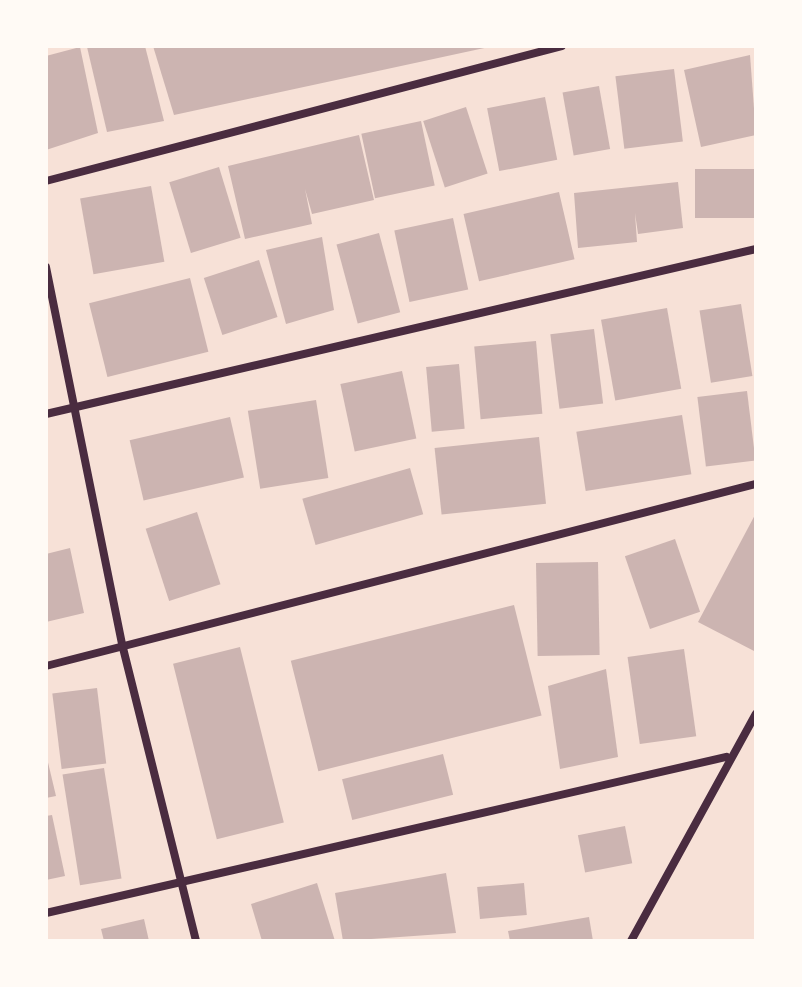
<!DOCTYPE html>
<style>
body{margin:0}
#map{position:relative;width:802px;height:987px;overflow:hidden;background:#f7e1d7;font-family:Figtree,sans-serif}
div>[style]{position:absolute}
[style*='--x']{left:calc(var(--x)*1px);top:calc(var(--y)*1px);width:calc(var(--w)*1px);rotate:calc(var(--a)*1deg)}
.building>*{inset:0;background:#ccb4b1;transform-origin:0 0}
.minor>*{height:8px;margin:-4px;padding:0 4px;transform-origin:4px;border-radius:4px;background:#4a2c40}
span{translate:-50% -50%;white-space:nowrap;text-align:center;line-height:1.15;-webkit-text-stroke:6px #fffaf5;paint-order:stroke}
.frame{position:absolute;inset:0;border:48px solid #fffaf5;pointer-events:none}
</style>
<div id="map">
<div class="building">
<i style="clip-path:polygon(145px 46px,164px 121px,107px 132px,87px 47px)"></i>
<i style="clip-path:polygon(153px 46px,489px 46px,489px 47px,174px 115px)"></i>
<i style="clip-path:polygon(80px 47px,98px 133px,46px 150px,46px 56px)"></i>
<i style="clip-path:polygon(750px 55px,756px 135px,701px 147px,684px 70px)"></i>
<i style="left:674px;top:69px;width:73px;height:59px;rotate:83deg"></i>
<i style="left:599px;top:86px;width:64px;height:37px;rotate:80deg"></i>
<i style="left:545px;top:97px;width:64px;height:59px;rotate:79deg"></i>
<i style="left:466px;top:107px;width:70px;height:45px;rotate:72deg"></i>
<i style="left:421px;top:121px;width:66px;height:61px;rotate:78deg"></i>
<i style="clip-path:polygon(359px 135px,374px 200px,312px 214px,305px 189px,312px 224px,245px 239px,228px 166px)"></i>
<i style="left:219px;top:167px;width:74px;height:52px;rotate:73deg"></i>
<i style="left:756px;top:169px;width:49px;height:61px;rotate:90deg"></i>
<i style="clip-path:polygon(678px 182px,683px 228px,638px 234px,635px 213px,637px 242px,578px 248px,574px 193px)"></i>
<i style="left:151px;top:186px;width:77px;height:72px;rotate:80deg"></i>
<i style="left:559px;top:192px;width:69px;height:98px;rotate:77deg"></i>
<i style="left:453px;top:218px;width:73px;height:60px;rotate:78deg"></i>
<i style="left:379px;top:233px;width:82px;height:44px;rotate:75deg"></i>
<i style="clip-path:polygon(322px 237px,334px 310px,286px 324px,266px 250px)"></i>
<i style="left:259px;top:260px;width:60px;height:58px;rotate:72deg"></i>
<i style="left:190px;top:278px;width:76px;height:104px;rotate:76deg"></i>
<i style="left:741px;top:304px;width:73px;height:42px;rotate:81deg"></i>
<i style="left:667px;top:308px;width:82px;height:67px;rotate:80deg"></i>
<i style="left:594px;top:329px;width:75px;height:44px;rotate:83deg"></i>
<i style="left:536px;top:341px;width:73px;height:62px;rotate:85deg"></i>
<i style="left:459px;top:364px;width:65px;height:33px;rotate:85deg"></i>
<i style="left:402px;top:371px;width:69px;height:63px;rotate:78deg"></i>
<i style="left:747px;top:391px;width:70px;height:50px;rotate:83deg"></i>
<i style="left:316px;top:400px;width:79px;height:69px;rotate:81deg"></i>
<i style="left:682px;top:415px;width:60px;height:107px;rotate:81deg"></i>
<i style="left:230px;top:417px;width:62px;height:103px;rotate:77deg"></i>
<i style="left:539px;top:437px;width:67px;height:105px;rotate:84deg"></i>
<i style="left:410px;top:468px;width:48px;height:112px;rotate:74deg"></i>
<i style="left:197px;top:512px;width:76px;height:54px;rotate:72deg"></i>
<i style="clip-path:polygon(756px 513px,756px 652px,698px 622px)"></i>
<i style="left:675px;top:539px;width:77px;height:53px;rotate:71deg"></i>
<i style="clip-path:polygon(70px 548px,84px 613px,46px 622px,46px 554px)"></i>
<i style="left:598px;top:562px;width:93px;height:62px;rotate:89deg"></i>
<i style="left:514px;top:605px;width:114px;height:230px;rotate:76deg"></i>
<i style="left:240px;top:647px;width:181px;height:69px;rotate:76deg"></i>
<i style="left:684px;top:649px;width:88px;height:57px;rotate:82deg"></i>
<i style="clip-path:polygon(606px 669px,618px 757px,560px 769px,548px 686px)"></i>
<i style="left:97px;top:688px;width:76px;height:45px;rotate:83deg"></i>
<i style="clip-path:polygon(46px 754px,56px 796px,46px 798px)"></i>
<i style="left:443px;top:754px;width:42px;height:104px;rotate:76deg"></i>
<i style="left:104px;top:768px;width:112px;height:42px;rotate:81deg"></i>
<i style="clip-path:polygon(52px 815px,65px 876px,46px 880px,46px 816px)"></i>
<i style="left:625px;top:826px;width:38px;height:48px;rotate:79deg"></i>
<i style="clip-path:polygon(446px 873px,456px 933px,343px 941px,335px 893px)"></i>
<i style="clip-path:polygon(317px 883px,335px 941px,262px 941px,251px 904px)"></i>
<i style="left:524px;top:883px;width:32px;height:47px;rotate:85deg"></i>
<i style="clip-path:polygon(589px 917px,593px 941px,510px 941px,508px 931px)"></i>
<i style="clip-path:polygon(144px 919px,149px 941px,104px 941px,101px 929px)"></i>
</div>
<div class="minor">
<i style="--x:46;--y:181;--w:533;--a:-14.66"></i>
<i style="--x:46;--y:267;--w:389;--a:78.6"></i>
<i style="--x:123;--y:648;--w:302;--a:76"></i>
<i style="--x:46;--y:414;--w:729;--a:-13.08"></i>
<i style="--x:46;--y:666;--w:733;--a:-14.38"></i>
<i style="--x:46;--y:913;--w:698;--a:-12.92"></i>
<i style="--x:631;--y:941;--w:259;--a:-61.2"></i>
</div>
<div class="frame"></div>
</div>
